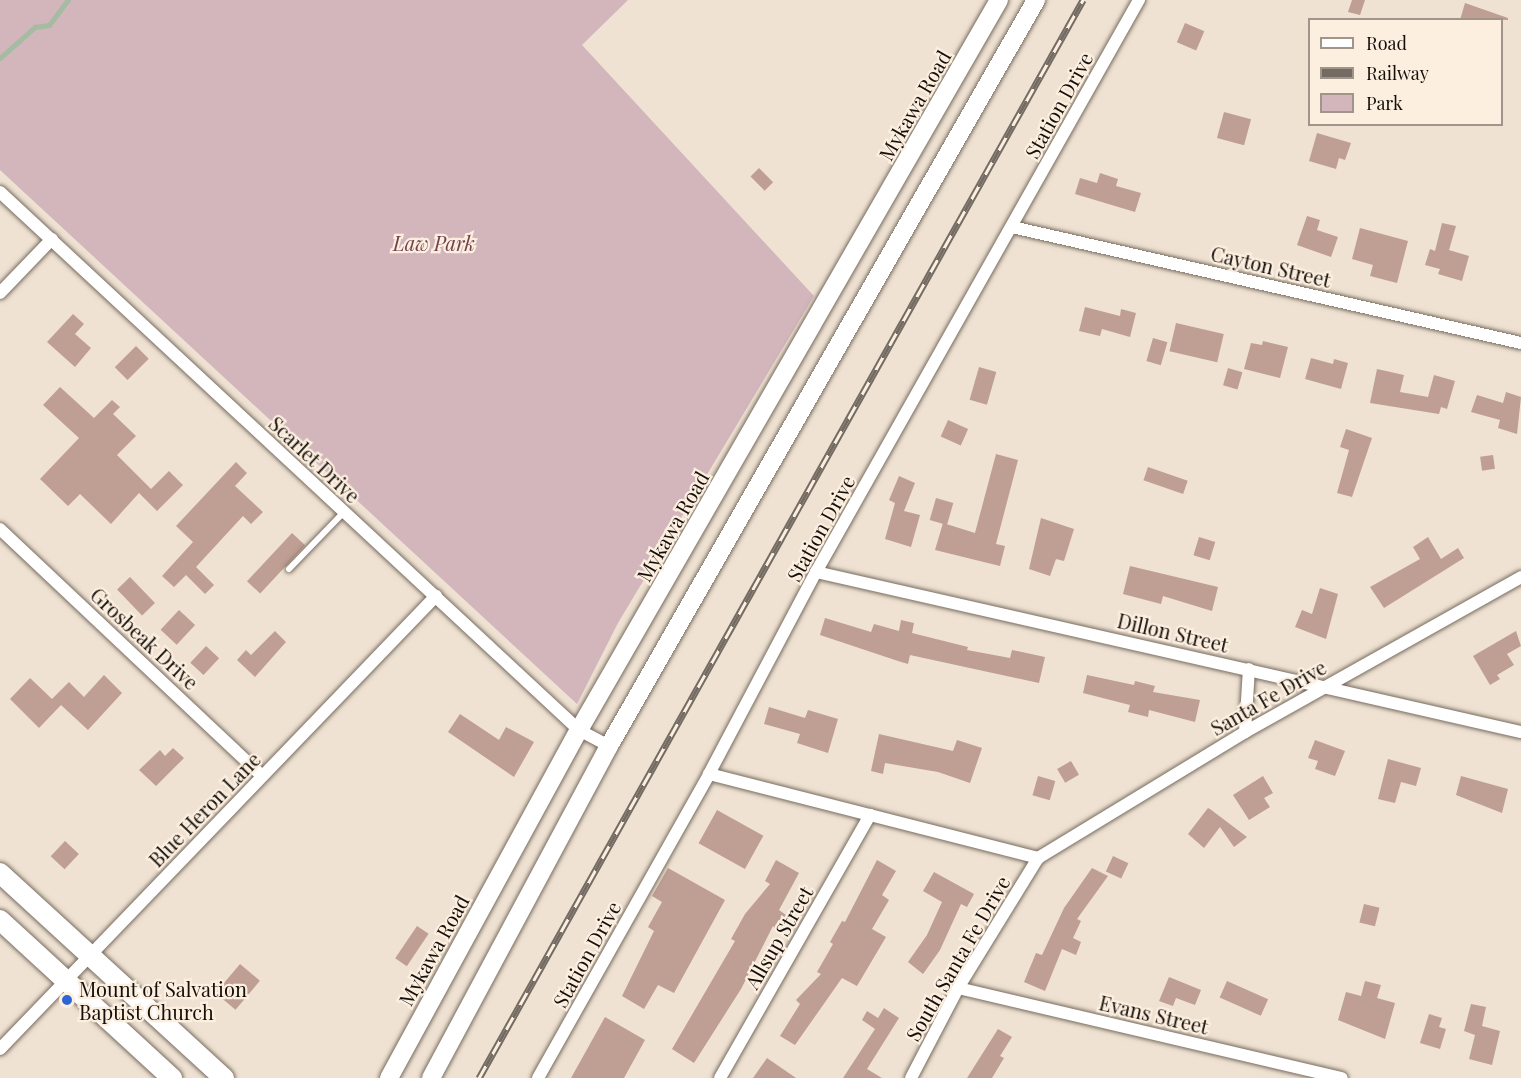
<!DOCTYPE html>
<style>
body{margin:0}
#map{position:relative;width:1521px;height:1078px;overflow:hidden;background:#efe2d3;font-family:"Playfair Display",serif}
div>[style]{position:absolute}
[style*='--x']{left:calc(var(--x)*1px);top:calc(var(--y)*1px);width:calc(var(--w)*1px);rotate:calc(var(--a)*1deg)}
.green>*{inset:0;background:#d2b6bc}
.stream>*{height:4.5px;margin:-2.25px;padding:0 2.25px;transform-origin:2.25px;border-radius:2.25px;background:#a5bba2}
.building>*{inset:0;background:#bf9e93;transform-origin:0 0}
.roads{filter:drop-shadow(0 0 2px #776c5f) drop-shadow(0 0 2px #776c5f)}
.service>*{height:6px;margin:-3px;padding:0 3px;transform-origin:3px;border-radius:3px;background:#fff}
.minor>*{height:12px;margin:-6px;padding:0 6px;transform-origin:6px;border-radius:6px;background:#fff}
.secondary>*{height:18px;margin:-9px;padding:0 9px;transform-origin:9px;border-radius:9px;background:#fff}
.primary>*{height:20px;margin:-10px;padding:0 10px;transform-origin:10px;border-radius:10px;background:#fff}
.rail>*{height:7px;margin-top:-3.5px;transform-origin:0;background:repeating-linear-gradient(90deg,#fcefe0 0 14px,#746b62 0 28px);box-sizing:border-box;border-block:2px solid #746b62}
.dots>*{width:16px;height:16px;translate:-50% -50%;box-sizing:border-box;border:3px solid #fcefe0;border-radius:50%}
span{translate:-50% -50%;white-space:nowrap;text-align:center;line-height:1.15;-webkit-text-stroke:4.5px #fcefe0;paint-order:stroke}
.street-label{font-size:20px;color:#140f0a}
.park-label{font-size:20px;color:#73404d;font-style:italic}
.poi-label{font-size:20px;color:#140f0a}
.left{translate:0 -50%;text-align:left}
.legend{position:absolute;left:1308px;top:18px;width:195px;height:108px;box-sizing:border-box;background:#fcefe0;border:2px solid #9f958a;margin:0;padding:8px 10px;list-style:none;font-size:18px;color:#140f0a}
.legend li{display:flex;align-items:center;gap:12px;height:30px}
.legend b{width:30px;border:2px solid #9f958a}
</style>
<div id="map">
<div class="green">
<i style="clip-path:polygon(0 0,628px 0,582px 45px,814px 296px,618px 623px,577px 704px,0 170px)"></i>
</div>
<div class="stream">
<i style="--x:0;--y:58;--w:47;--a:-41.5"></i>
<i style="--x:35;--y:27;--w:14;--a:-8"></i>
<i style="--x:49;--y:25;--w:31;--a:-53"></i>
</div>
<div class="building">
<i style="clip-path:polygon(1352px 0,1365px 0,1360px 15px,1348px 12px)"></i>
<i style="clip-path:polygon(1465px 3px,1508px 18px,1508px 20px,1460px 20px)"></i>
<i style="left:1185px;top:23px;width:21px;height:21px;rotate:23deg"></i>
<i style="left:1224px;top:112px;width:28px;height:27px;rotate:15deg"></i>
<i style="clip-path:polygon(1317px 133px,1351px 143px,1345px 160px,1339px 158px,1336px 169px,1309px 161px)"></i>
<i style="left:759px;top:168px;width:20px;height:12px;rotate:45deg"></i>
<i style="clip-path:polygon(1100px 173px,1118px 179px,1116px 186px,1141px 193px,1135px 212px,1075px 194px,1080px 178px,1097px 183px)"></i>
<i style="clip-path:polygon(1307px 216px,1320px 220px,1317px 230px,1338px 237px,1331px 257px,1297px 245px)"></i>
<i style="clip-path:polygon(1442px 223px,1456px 226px,1449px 250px,1469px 256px,1462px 281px,1438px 274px,1440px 269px,1425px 265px,1430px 249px,1435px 251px)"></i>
<i style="clip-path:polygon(1360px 228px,1408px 241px,1397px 283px,1370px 276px,1373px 265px,1352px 259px)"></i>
<i style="clip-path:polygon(1085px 307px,1120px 316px,1121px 309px,1136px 313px,1130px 337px,1102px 329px,1100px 336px,1079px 331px)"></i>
<i style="clip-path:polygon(73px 314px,84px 324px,75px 334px,91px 348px,75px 367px,47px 342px)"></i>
<i style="left:1176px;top:323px;width:49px;height:29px;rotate:13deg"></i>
<i style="left:1153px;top:338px;width:15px;height:24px;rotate:16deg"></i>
<i style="clip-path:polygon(1263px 341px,1288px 347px,1280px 378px,1244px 369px,1251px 343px,1262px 345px)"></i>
<i style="left:136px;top:346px;width:18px;height:30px;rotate:45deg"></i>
<i style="clip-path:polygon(1311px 358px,1333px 364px,1334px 359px,1348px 363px,1341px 389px,1305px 379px)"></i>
<i style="left:979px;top:367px;width:18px;height:34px;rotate:16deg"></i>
<i style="left:1228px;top:368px;width:15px;height:18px;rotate:16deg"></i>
<i style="clip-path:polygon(1377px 369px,1404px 375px,1400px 392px,1428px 397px,1434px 375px,1455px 381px,1447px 409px,1441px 407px,1439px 414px,1370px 403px)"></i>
<i style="clip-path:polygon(60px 387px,94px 418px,112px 400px,120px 407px,113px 414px,136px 436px,117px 455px,151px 489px,169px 471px,183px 485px,157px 511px,139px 493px,111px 524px,80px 494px,68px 506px,40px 479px,79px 438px,43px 405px)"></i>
<i style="clip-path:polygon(1506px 392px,1521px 397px,1517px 434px,1498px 428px,1500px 420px,1471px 412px,1477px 395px,1503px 403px)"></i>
<i style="left:948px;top:420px;width:22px;height:18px;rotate:24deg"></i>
<i style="clip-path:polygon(1346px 429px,1372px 438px,1352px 497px,1337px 493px,1349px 450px,1340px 447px)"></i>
<i style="clip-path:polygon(996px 454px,1018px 460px,996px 544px,1005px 546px,1000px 566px,935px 550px,943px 523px,975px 533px)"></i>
<i style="left:1493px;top:455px;width:14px;height:13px;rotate:82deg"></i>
<i style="clip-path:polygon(236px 462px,247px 473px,235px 486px,263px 512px,251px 524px,243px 516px,196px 567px,214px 585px,205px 594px,186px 575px,174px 587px,162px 576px,193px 542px,176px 526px)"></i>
<i style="left:1148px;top:467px;width:42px;height:14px;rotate:19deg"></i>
<i style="clip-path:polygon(899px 476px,915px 483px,904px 511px,920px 515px,911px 547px,885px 539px,895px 503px,889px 500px)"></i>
<i style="left:936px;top:498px;width:18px;height:23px;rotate:16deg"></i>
<i style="clip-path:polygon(1041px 518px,1074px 529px,1064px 561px,1056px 559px,1050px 576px,1029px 569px)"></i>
<i style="left:292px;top:533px;width:18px;height:66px;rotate:43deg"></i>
<i style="left:1199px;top:537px;width:17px;height:19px;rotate:17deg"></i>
<i style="clip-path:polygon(1428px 537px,1441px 559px,1458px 548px,1464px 558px,1384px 608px,1370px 587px,1420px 559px,1413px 547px)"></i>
<i style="clip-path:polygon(1130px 566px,1218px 587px,1212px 611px,1163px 596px,1161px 604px,1123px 594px)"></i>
<i style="left:130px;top:577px;width:36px;height:18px;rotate:46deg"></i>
<i style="clip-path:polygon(1320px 588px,1338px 594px,1326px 639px,1295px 627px,1302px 610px,1312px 614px)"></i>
<i style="left:179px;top:610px;width:22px;height:27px;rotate:43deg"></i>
<i style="clip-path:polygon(825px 618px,871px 632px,874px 624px,899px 631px,901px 620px,914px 623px,912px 633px,968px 647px,967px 650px,1010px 658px,1012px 650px,1045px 657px,1039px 683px,910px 655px,908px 664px,898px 661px,820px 635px)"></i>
<i style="clip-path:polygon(275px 631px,286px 642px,255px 677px,237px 660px,246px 650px,251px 655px)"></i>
<i style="clip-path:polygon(1516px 631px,1521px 646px,1507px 654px,1514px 665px,1497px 675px,1500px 679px,1490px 685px,1473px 656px)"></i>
<i style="left:206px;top:646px;width:18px;height:23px;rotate:43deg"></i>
<i style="clip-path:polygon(104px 675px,122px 693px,88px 730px,61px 705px,39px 728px,10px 699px,30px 678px,52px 699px,69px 682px,84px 697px)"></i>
<i style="clip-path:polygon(1087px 675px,1134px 685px,1135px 681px,1155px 686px,1153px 692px,1200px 700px,1195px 722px,1149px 710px,1148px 717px,1128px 712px,1130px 705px,1083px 693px)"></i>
<i style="clip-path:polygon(769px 707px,805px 718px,808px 710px,838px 719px,828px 753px,797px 743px,800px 734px,764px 724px)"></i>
<i style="clip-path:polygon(460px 714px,499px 740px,506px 727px,534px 742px,514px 777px,448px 732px)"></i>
<i style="clip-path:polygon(879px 734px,953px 751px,957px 740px,982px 748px,970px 783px,938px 772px,885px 763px,883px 774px,871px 771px)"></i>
<i style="clip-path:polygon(1315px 740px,1345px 751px,1335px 776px,1315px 769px,1318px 761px,1308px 758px)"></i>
<i style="clip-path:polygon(173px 748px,184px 758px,156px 786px,139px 770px,160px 750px,165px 756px)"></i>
<i style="clip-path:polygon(1388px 759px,1421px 768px,1416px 786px,1401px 782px,1395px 803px,1378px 799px)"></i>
<i style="left:1071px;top:761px;width:16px;height:16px;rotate:60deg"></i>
<i style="left:1038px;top:776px;width:18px;height:20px;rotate:16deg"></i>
<i style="clip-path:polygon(1263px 776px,1273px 793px,1264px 798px,1270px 807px,1249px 820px,1233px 795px)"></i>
<i style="clip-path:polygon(1461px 776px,1508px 789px,1502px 813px,1456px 795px)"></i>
<i style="clip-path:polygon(1208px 808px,1210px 809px,1247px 837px,1234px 847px,1220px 827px,1204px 848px,1188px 834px)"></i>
<i style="left:717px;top:810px;width:53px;height:38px;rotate:29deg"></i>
<i style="left:65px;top:841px;width:19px;height:21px;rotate:43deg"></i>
<i style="left:1113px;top:856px;width:17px;height:17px;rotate:25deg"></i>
<i style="clip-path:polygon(776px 860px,799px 873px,779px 910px,786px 915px,776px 929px,773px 926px,741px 989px,694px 1063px,672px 1049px,735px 941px,731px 939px,745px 914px,770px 884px,765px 881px)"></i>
<i style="clip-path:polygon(877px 860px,896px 871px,882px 895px,889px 900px,872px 929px,886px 937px,857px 986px,842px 978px,795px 1045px,780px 1036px,800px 1004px,796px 1000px,821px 974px,817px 972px,833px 944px,830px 942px,842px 921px,845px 922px)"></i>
<i style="clip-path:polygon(668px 868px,725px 900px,674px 993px,658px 985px,644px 1009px,622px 996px,654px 931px,648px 927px,662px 902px,652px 896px)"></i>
<i style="clip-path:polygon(1092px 868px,1108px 876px,1077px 919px,1081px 921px,1073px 938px,1081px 942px,1076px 955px,1062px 949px,1045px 991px,1024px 982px,1036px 953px,1042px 955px,1064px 908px)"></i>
<i style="clip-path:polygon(934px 872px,974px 894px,967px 907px,961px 904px,940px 950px,923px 974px,908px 962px,927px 935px,942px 902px,923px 891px)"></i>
<i style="left:1364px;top:904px;width:16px;height:19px;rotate:14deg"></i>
<i style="left:417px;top:926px;width:14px;height:39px;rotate:34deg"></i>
<i style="left:240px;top:964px;width:26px;height:38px;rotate:40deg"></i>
<i style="clip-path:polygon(1169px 977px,1201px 990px,1195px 1005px,1176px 998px,1173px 1006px,1159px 1001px)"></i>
<i style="left:1227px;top:981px;width:45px;height:18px;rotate:24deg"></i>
<i style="clip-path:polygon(1365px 981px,1381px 985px,1377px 998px,1395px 1003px,1385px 1039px,1338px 1020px,1346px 992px,1361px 996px)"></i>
<i style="clip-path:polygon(1471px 1004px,1486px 1007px,1482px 1026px,1500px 1031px,1492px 1065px,1469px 1059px,1475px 1035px,1464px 1031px)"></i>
<i style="clip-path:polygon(884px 1008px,899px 1018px,867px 1069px,882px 1078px,843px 1078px,875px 1029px,862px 1020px,867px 1011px,878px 1018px)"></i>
<i style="clip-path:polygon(1429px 1014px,1442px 1018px,1439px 1027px,1446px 1029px,1440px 1049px,1420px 1043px)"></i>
<i style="clip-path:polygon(605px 1017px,645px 1040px,624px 1078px,571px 1078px)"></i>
<i style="clip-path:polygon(998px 1029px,1012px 1037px,1000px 1056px,1004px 1058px,992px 1078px,967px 1078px)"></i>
<i style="clip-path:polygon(767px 1058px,796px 1078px,753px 1078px)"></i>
</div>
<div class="roads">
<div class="service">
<i style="--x:289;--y:569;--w:79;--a:-46"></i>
</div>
<div class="minor">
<i style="--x:0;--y:192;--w:790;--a:42.9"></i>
<i style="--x:579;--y:730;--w:34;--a:28"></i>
<i style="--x:1012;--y:227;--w:522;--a:12.84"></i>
<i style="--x:0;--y:293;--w:75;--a:-46.1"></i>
<i style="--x:0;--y:529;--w:360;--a:43.3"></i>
<i style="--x:816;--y:572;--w:723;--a:12.79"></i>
<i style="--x:1245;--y:732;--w:63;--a:-86.4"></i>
<i style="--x:709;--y:774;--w:340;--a:14.3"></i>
<i style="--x:958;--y:988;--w:394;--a:13.2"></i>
<i style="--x:0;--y:1049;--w:629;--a:-46.1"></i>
<i style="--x:538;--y:1078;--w:349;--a:-60.6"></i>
<i style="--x:709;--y:774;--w:229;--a:-62.1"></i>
<i style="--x:816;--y:572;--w:657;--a:-60.55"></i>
<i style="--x:720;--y:1078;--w:303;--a:-60.3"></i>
<i style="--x:911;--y:1078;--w:102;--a:-62.4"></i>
<i style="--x:958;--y:988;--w:153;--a:-58.4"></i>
<i style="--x:1038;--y:858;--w:242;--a:-31.3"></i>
<i style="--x:1245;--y:732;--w:317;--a:-29.3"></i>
</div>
<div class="secondary">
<i style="--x:389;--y:1078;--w:396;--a:-61.4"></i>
<i style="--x:579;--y:730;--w:842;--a:-60.09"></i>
<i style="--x:431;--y:1078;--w:377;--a:-61.8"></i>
<i style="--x:609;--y:746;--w:860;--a:-60.21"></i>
</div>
<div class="primary">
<i style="--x:0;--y:873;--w:304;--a:42.5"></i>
<i style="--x:0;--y:920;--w:234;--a:42.6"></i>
</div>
</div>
<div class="rail">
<i style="--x:479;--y:1078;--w:1236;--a:-60.74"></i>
</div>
<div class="dots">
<i style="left:67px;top:1000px;background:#2d66d4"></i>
</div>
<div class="street-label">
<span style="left:914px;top:105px;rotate:-60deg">Mykawa Road</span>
<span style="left:1058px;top:105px;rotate:-61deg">Station Drive</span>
<span style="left:1271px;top:266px;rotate:13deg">Cayton Street</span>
<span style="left:315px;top:459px;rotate:43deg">Scarlet Drive</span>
<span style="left:672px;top:526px;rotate:-60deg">Mykawa Road</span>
<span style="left:820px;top:528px;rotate:-61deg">Station Drive</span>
<span style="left:1173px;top:632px;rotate:13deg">Dillon Street</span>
<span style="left:145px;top:638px;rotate:43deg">Grosbeak Drive</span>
<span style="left:1268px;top:697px;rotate:-30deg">Santa Fe Drive</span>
<span style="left:204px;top:809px;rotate:-46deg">Blue Heron Lane</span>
<span style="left:778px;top:937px;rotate:-60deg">Allsup Street</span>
<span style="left:433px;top:950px;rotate:-61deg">Mykawa Road</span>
<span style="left:586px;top:954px;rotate:-61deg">Station Drive</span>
<span style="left:957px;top:958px;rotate:-60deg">South Santa Fe Drive</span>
<span style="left:1154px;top:1014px;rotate:13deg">Evans Street</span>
</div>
<div class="park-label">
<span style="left:434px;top:242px">Law Park</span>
</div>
<div class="poi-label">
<span class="left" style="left:79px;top:1000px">Mount of Salvation<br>Baptist Church</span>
</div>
<ul class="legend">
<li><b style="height:8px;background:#fff"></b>Road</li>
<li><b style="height:8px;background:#746b62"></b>Railway</li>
<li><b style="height:16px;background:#d2b6bc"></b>Park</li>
</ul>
</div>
